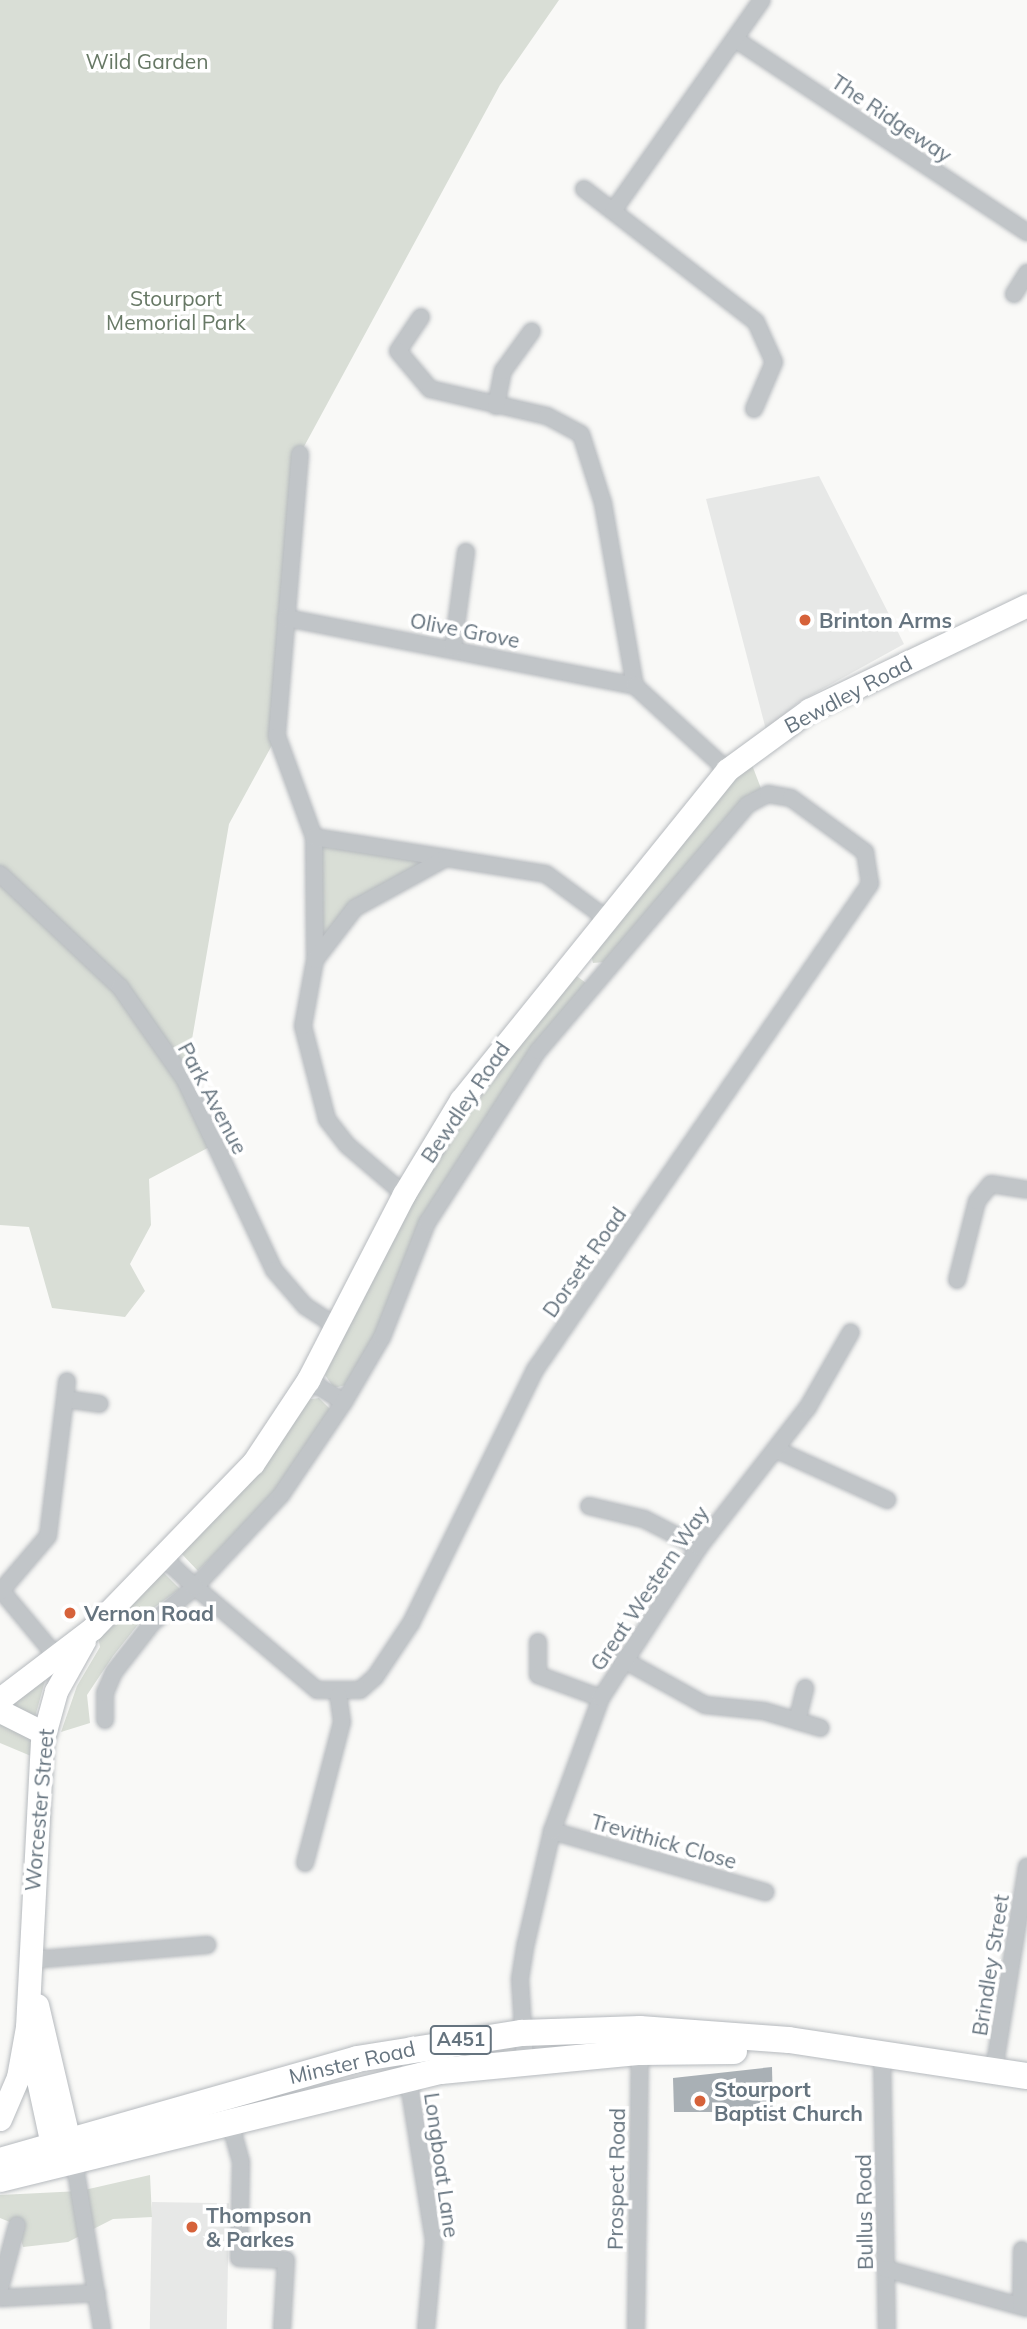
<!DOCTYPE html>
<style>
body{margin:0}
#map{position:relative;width:1027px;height:2329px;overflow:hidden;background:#f9f9f7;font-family:Mulish,sans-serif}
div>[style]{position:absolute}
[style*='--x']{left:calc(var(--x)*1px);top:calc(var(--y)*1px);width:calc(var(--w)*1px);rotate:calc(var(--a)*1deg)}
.built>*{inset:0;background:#e7e8e7;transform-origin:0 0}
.green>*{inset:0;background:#d9ded6}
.building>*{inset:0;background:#a9b0b5}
.roads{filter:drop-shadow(0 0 2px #b6babe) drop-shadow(0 0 2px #b6babe)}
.street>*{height:16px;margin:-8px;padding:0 8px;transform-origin:8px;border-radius:8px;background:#c1c5c8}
.secondary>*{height:23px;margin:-11.5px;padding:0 11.5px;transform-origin:11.5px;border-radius:11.5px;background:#fff}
.primary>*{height:26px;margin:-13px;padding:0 13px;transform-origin:13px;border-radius:13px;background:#fff}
.dots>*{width:19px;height:19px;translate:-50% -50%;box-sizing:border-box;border:4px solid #fff;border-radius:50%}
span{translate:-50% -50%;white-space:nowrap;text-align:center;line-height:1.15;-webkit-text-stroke:7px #fff;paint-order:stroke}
.shield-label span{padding:2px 5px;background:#fff;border:2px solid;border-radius:5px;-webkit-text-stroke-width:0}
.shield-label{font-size:19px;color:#66747f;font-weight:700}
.park-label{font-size:21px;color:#677865}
.street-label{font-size:21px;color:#66747f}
.poi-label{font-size:21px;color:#66747f;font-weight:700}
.left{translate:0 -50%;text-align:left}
</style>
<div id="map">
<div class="built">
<i style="clip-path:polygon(819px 476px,904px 644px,799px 702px,766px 730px,706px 499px)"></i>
<i style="left:152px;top:2202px;width:77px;height:127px;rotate:1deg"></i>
</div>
<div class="green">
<i style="clip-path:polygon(0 0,559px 0,500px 85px,300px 454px,277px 736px,229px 824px,185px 1080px,217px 1143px,149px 1179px,151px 1225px,130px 1264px,145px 1291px,125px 1317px,52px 1308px,29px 1227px,0 1225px)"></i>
<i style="clip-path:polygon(749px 757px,762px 791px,605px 962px,593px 963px,590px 951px)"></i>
<i style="clip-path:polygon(314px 837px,446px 858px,355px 908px,315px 960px)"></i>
<i style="clip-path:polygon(574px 974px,586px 983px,467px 1147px,378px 1335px,350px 1384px,334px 1388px,325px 1375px,411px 1198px,467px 1104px)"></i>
<i style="clip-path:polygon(319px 1398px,332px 1411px,277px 1492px,198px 1571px,178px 1550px,304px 1400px)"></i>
<i style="clip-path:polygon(160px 1569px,180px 1589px,148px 1612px,113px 1656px,87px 1695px,90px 1723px,61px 1732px,77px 1686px,100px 1647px,97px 1631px)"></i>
<i style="clip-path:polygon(46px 1677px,35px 1717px,7px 1703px)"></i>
<i style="clip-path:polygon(0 1722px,32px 1739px,31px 1756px,0 1743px)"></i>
<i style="clip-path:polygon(150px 2175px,152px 2217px,113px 2219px,68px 2242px,23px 2247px,17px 2225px,0 2218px,0 2195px,80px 2191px)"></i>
</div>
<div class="building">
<i style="clip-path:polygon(772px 2067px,773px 2112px,674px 2112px,673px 2078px)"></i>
</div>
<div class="roads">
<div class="street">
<i style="--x:735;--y:39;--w:350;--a:33.5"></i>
<i style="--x:584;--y:189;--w:217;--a:37.7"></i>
<i style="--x:756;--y:322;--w:44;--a:65.8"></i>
<i style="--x:774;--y:362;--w:51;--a:113.1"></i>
<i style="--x:613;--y:211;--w:258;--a:-54.8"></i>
<i style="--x:1014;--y:294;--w:25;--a:-58"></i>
<i style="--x:421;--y:317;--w:41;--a:124.1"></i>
<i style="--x:398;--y:351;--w:50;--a:49.9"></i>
<i style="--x:430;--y:389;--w:120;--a:13"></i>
<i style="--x:547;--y:416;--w:38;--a:28"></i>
<i style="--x:581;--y:434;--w:72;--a:72.3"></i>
<i style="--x:603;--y:503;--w:186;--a:80.1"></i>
<i style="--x:496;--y:406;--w:36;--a:-79"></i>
<i style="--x:503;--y:371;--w:49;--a:-54.1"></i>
<i style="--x:300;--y:454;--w:283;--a:94.7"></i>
<i style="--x:277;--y:736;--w:108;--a:69.9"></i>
<i style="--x:314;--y:837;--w:123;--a:89.5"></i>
<i style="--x:286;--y:618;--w:356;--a:11"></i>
<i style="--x:635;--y:686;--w:125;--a:42.4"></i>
<i style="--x:453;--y:648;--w:97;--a:-82.3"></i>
<i style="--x:314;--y:837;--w:134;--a:9"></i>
<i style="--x:0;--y:874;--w:165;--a:43.3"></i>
<i style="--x:120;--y:987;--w:113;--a:55"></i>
<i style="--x:185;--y:1080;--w:210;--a:64.9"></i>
<i style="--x:274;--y:1270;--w:48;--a:49.3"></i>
<i style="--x:305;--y:1306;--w:37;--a:33"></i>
<i style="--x:404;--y:1194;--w:75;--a:-139.3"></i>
<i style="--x:347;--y:1145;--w:33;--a:-128"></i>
<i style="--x:327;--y:1119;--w:96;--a:-104.5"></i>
<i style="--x:303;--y:1026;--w:67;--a:-79.7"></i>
<i style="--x:315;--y:960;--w:66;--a:-52.4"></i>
<i style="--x:355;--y:908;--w:104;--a:-28.8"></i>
<i style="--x:446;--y:858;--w:101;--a:9.1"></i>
<i style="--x:546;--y:874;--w:76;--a:36.4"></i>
<i style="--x:957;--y:1280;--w:81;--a:-75.8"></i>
<i style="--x:977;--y:1201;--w:22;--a:-51"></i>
<i style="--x:991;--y:1184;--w:36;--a:9"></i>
<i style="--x:308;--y:1380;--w:42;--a:31.4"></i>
<i style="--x:65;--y:1399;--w:35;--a:8"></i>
<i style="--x:777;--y:1450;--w:121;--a:24.4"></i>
<i style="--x:589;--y:1506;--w:57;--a:13.3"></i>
<i style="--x:644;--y:1519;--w:62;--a:27"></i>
<i style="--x:0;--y:1589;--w:86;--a:50.2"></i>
<i style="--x:1;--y:1591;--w:72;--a:-49.5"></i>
<i style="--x:48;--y:1536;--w:156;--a:-83"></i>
<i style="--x:538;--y:1642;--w:33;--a:90"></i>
<i style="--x:538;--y:1675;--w:67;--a:20.1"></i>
<i style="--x:622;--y:1659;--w:95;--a:29"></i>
<i style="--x:705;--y:1705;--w:59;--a:5.8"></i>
<i style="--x:764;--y:1711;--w:59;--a:16.6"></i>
<i style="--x:105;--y:1720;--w:27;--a:-90"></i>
<i style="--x:105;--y:1693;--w:23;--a:-67"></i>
<i style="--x:114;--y:1672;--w:63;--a:-52"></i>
<i style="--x:153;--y:1622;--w:55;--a:-39.8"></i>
<i style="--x:195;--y:1587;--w:126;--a:-46.9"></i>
<i style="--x:281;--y:1495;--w:112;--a:-55.9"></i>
<i style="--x:344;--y:1402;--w:75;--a:-59.7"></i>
<i style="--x:382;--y:1337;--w:123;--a:-68.5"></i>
<i style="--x:427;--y:1223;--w:205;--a:-57.2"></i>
<i style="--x:538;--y:1051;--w:323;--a:-49.6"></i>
<i style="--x:747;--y:805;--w:24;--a:-28"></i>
<i style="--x:768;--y:794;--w:23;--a:10"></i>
<i style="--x:791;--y:798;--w:92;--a:36.1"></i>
<i style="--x:865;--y:852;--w:32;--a:81"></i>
<i style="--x:870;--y:884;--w:590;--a:124.58"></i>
<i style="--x:535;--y:1370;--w:282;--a:116.1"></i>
<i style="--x:411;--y:1623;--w:65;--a:123.7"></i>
<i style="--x:375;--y:1677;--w:20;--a:139"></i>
<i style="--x:360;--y:1690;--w:43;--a:180"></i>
<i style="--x:317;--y:1690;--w:160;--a:-139.8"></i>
<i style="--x:195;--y:1587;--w:42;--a:-136.9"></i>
<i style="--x:797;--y:1721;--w:34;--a:-76"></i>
<i style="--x:552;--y:1831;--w:222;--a:16"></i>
<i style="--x:305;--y:1863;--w:146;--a:-75.3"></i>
<i style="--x:342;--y:1722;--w:27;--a:-98"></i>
<i style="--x:31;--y:1960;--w:177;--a:-4.9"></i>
<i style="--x:882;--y:2052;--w:277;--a:89"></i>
<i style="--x:525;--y:2061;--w:82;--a:-93.5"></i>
<i style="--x:520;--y:1979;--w:36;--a:-81"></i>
<i style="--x:526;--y:1943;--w:115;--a:-76.9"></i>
<i style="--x:552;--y:1831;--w:142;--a:-69.8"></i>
<i style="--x:601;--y:1698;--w:180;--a:-57"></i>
<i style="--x:699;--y:1547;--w:177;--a:-52.1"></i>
<i style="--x:808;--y:1407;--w:86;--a:-60.2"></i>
<i style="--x:994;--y:2070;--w:206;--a:-80.8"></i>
<i style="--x:407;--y:2072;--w:170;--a:80.9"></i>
<i style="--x:434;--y:2240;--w:89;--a:95.1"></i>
<i style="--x:228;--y:2115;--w:49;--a:74.5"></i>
<i style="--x:241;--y:2162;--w:96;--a:91.2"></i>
<i style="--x:239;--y:2258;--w:47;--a:2.4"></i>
<i style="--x:286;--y:2260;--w:69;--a:93.3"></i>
<i style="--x:75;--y:2166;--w:165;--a:80.6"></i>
<i style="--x:886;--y:2269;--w:146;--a:15.5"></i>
<i style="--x:0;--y:2288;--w:65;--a:-74.9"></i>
<i style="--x:0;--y:2298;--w:97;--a:-3"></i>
<i style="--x:1021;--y:2306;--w:56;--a:-89"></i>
<i style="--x:636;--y:2329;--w:283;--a:-89.2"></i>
</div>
<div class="secondary">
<i style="--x:0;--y:1699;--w:116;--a:-37.3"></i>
<i style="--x:92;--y:1629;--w:231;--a:-45.9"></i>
<i style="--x:253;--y:1463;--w:100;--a:-56.5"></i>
<i style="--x:308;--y:1380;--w:209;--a:-62.7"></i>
<i style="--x:404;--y:1194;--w:110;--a:-58.8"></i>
<i style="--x:461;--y:1100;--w:424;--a:-51.1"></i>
<i style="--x:727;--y:770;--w:102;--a:-36.2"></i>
<i style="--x:809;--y:710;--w:242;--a:-25.7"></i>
<i style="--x:0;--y:1711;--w:49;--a:26.6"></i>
<i style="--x:37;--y:2005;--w:158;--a:76.8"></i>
<i style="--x:30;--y:2043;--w:123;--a:77.8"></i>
<i style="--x:0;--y:2119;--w:46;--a:-66.8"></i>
<i style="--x:18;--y:2077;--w:51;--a:-79.8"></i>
<i style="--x:27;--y:2027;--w:285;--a:-87"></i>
<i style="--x:42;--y:1742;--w:53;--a:-74.6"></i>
<i style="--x:56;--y:1691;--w:57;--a:-60.8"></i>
</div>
<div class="primary">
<i style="--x:0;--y:2161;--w:371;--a:-15.9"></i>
<i style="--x:357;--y:2059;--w:167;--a:-9"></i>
<i style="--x:522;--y:2033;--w:118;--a:-1.9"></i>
<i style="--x:640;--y:2029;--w:149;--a:4.2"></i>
<i style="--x:789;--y:2040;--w:241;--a:8.6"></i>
<i style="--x:0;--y:2179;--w:454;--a:-13.8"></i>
<i style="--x:441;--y:2071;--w:200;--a:-5.5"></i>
<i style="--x:640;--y:2052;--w:94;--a:-0.6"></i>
</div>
</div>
<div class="dots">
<i style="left:805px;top:620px;background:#d6623a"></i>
<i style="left:70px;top:1613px;background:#d6623a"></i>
<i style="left:700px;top:2101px;background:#d6623a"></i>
<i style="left:192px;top:2227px;background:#d6623a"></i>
</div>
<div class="shield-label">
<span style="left:461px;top:2040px">A451</span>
</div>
<div class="park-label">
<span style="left:147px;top:61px">Wild Garden</span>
<span style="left:176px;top:310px">Stourport<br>Memorial Park</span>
</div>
<div class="street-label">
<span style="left:892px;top:118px;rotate:34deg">The Ridgeway</span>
<span style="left:465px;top:630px;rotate:11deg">Olive Grove</span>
<span style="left:848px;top:694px;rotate:-28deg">Bewdley Road</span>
<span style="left:213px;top:1098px;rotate:62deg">Park Avenue</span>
<span style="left:465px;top:1102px;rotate:-56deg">Bewdley Road</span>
<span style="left:584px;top:1262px;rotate:-55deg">Dorsett Road</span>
<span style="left:649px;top:1588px;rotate:-56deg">Great Western Way</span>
<span style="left:39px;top:1810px;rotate:-85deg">Worcester Street</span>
<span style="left:664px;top:1841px;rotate:16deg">Trevithick Close</span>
<span style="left:990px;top:1965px;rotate:-81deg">Brindley Street</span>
<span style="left:352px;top:2062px;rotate:-13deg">Minster Road</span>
<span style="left:442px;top:2165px;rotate:82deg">Longboat Lane</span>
<span style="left:616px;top:2179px;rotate:-89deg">Prospect Road</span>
<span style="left:864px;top:2212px;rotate:-91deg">Bullus Road</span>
</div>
<div class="poi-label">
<span class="left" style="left:819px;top:620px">Brinton Arms</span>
<span class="left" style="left:84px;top:1613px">Vernon Road</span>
<span class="left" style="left:714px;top:2101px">Stourport<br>Baptist Church</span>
<span class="left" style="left:206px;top:2227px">Thompson<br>&amp; Parkes</span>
</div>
</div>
